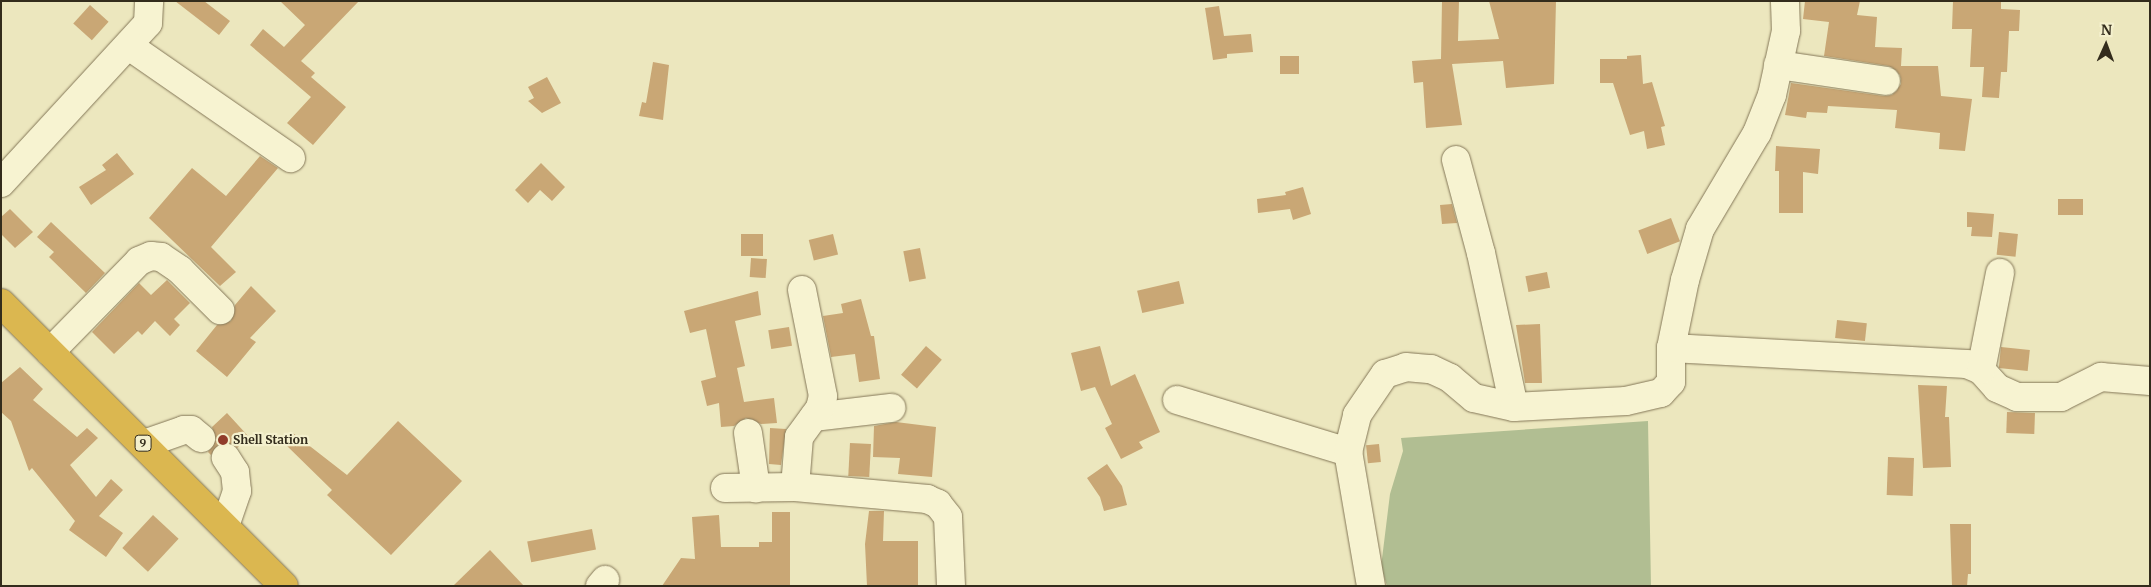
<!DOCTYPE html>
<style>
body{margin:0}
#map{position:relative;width:2151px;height:587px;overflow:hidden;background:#ece7be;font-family:Merriweather,serif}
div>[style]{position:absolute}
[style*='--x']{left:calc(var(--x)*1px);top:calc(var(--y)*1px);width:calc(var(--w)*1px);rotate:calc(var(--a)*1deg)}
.cemetery>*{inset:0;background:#b1be92}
.building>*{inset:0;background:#c9a775;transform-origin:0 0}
.roads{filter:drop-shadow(0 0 1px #847758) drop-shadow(0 0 1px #847758)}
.minor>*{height:28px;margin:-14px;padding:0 14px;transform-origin:14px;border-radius:14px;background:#f7f3d1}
.highway>*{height:28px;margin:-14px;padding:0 14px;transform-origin:14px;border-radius:14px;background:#dbb750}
.dots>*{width:14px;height:14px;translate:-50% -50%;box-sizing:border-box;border:2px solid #f4f0cd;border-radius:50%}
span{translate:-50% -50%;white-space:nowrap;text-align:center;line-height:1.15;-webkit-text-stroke:4.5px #f4f0cd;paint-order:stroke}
.shield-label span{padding:1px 4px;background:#f4f0cd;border:1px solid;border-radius:4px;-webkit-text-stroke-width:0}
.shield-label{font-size:11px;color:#332c1c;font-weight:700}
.poi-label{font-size:12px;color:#332c1c;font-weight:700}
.left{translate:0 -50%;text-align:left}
.frame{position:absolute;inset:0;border:2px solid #332c1c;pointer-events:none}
.north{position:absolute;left:2081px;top:20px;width:50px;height:50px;-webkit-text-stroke:4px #f4f0cd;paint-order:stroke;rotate:2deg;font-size:14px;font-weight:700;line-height:20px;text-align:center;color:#332c1c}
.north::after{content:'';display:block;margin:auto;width:18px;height:22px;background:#332c1c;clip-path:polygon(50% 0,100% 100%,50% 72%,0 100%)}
</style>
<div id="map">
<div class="cemetery">
<i style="clip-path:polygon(1648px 421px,1651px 586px,1387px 586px,1381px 567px,1390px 494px,1403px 451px,1401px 438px)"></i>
</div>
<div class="building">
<i style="clip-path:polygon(175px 1px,204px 1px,230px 21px,219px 35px)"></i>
<i style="clip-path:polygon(280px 1px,359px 1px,301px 61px,315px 73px,311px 77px,346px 107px,313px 145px,287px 123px,311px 97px,250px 45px,263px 29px,284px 47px,305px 25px)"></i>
<i style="clip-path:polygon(1442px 1px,1459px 1px,1458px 41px,1499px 39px,1489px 1px,1556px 1px,1554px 84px,1506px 88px,1503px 61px,1452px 64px,1462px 125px,1426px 128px,1423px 82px,1414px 83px,1412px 61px,1441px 59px)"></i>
<i style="clip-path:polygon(1805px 1px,1860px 1px,1857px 15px,1877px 17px,1875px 47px,1902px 48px,1901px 66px,1938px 66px,1941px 96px,1972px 99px,1965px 151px,1939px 149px,1940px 133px,1895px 128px,1897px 110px,1828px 106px,1827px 113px,1807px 112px,1806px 118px,1785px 115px,1791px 83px,1884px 96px,1892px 95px,1901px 84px,1900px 75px,1889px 66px,1824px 56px,1829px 22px,1803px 19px)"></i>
<i style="clip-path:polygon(1953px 1px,2001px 2px,2001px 9px,2020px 10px,2019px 31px,2009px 31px,2007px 72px,2001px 72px,1999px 98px,1982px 97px,1984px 67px,1970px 67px,1972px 29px,1952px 29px)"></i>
<i style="left:90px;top:5px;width:25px;height:25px;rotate:42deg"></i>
<i style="clip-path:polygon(1219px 6px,1224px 36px,1251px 34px,1253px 52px,1227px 54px,1227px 58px,1213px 60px,1205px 8px)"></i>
<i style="clip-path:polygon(1641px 55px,1643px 84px,1652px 82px,1665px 126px,1661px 127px,1665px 145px,1647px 149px,1644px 131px,1630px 135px,1613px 83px,1600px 83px,1600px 59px,1627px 59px,1627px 56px)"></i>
<i style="left:1280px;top:56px;width:19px;height:18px"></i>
<i style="clip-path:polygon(653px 62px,669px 65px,663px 120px,639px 116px,642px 102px,646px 103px)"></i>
<i style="clip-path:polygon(547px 77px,561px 103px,542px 113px,528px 101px,534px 98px,528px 87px)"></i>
<i style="clip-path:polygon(1776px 146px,1820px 149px,1818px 174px,1803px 172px,1803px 213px,1779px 213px,1779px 171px,1775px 171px)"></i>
<i style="clip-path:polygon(117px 153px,134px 174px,91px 205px,79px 187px,106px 170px,102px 165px)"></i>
<i style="clip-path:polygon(260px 156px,278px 168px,211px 247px,236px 272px,220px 286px,149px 218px,192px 168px,226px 196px)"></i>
<i style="clip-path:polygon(541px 163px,565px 187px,552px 201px,540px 190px,528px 203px,515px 190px)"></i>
<i style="clip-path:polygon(1303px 187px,1311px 214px,1293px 220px,1290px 209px,1258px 213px,1257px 199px,1286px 195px,1285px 192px)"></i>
<i style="left:2058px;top:199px;width:25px;height:16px"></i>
<i style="clip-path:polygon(1452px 204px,1457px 223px,1442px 224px,1440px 205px)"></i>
<i style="clip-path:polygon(10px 209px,33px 232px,15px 248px,1px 234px,1px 217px)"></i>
<i style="clip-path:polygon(1967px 212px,1994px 214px,1992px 237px,1971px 236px,1972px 227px,1967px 227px)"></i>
<i style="left:1671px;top:218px;width:25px;height:35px;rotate:69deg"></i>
<i style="clip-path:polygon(51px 222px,105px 273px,86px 293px,49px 257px,54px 252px,37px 237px)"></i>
<i style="left:1999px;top:232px;width:19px;height:23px;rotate:6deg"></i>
<i style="left:741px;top:234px;width:22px;height:22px"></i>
<i style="left:833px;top:234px;width:21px;height:25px;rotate:76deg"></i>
<i style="left:920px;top:248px;width:31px;height:17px;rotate:79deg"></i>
<i style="left:751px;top:258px;width:16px;height:19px;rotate:4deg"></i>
<i style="left:1547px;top:272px;width:16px;height:22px;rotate:79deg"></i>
<i style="clip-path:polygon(167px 280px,190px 303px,174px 319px,180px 325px,170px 336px,155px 321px,142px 335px,138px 331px,114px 354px,92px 332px,139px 283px,151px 295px)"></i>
<i style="left:1179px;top:281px;width:23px;height:43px;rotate:77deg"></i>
<i style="clip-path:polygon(251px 286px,276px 311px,250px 338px,256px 342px,227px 377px,196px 351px,217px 325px,231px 321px,235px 305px)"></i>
<i style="clip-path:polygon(758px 291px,761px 315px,735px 321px,745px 366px,737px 368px,744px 402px,774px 398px,777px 423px,761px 424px,746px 418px,734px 426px,721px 427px,719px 403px,707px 406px,701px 381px,716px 377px,706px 329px,690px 333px,684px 311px)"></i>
<i style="clip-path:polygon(861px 299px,871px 336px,874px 336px,880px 379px,859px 382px,855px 354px,831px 357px,823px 316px,843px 313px,841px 304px)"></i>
<i style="left:1837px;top:320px;width:30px;height:18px;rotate:6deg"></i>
<i style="clip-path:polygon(1540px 324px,1542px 383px,1525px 383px,1516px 325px)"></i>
<i style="left:789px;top:327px;width:19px;height:21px;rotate:81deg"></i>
<i style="left:926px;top:346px;width:21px;height:38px;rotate:41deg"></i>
<i style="clip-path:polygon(1100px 346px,1111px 386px,1135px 374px,1160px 432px,1139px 442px,1143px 448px,1121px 459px,1105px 428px,1112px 424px,1095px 387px,1081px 391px,1071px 353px)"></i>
<i style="left:2001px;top:347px;width:29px;height:21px;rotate:6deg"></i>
<i style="clip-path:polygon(20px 367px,43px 389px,33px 400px,77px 437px,87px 428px,98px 438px,70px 465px,96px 497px,111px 479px,123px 490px,99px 516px,123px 533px,106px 557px,69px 530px,75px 521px,32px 468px,29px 471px,11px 421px,1px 412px,1px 383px)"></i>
<i style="clip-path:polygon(1918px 385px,1947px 386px,1945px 417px,1949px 417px,1951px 467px,1923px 468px)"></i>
<i style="left:2007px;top:412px;width:28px;height:21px;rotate:2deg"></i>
<i style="clip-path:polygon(227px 413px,249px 437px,237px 448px,226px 442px,218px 445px,211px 455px,208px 452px,216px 440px,212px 427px)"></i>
<i style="clip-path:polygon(398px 421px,462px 481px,391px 555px,327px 495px,332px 490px,284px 443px,293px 433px,347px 475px)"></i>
<i style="clip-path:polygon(896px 422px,936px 427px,932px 477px,898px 474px,900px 458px,873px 457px,874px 426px)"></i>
<i style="clip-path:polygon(770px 428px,786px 429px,781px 465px,769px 464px)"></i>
<i style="left:850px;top:443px;width:21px;height:33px;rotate:3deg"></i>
<i style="left:1379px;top:444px;width:18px;height:13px;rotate:84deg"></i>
<i style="left:1888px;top:457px;width:26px;height:38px;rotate:2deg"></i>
<i style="clip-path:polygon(1107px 464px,1122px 486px,1127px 505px,1104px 511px,1100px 497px,1087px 478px)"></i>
<i style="clip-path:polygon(869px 511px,884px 511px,883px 541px,918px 541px,918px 586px,867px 586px,865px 544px)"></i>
<i style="clip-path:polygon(772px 512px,790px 512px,790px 586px,662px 586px,681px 558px,695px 559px,692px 517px,719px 515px,721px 547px,759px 547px,759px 542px,772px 542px)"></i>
<i style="left:153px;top:515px;width:35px;height:45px;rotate:43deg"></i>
<i style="clip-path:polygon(1950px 524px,1971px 524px,1971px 574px,1968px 574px,1967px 586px,1952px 586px)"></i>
<i style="left:592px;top:529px;width:21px;height:66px;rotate:79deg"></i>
<i style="clip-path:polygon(490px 550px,524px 586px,453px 586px)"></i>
</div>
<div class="roads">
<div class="minor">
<i style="--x:129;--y:46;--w:197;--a:34.7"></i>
<i style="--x:1778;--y:65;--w:109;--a:8.4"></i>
<i style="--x:1456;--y:160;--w:96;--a:75"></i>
<i style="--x:1481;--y:253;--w:157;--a:77.9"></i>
<i style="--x:1;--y:183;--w:217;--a:-47.4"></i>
<i style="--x:148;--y:23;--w:22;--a:-87"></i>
<i style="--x:1671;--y:348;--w:296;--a:3.1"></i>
<i style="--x:1967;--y:364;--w:15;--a:23"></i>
<i style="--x:1981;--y:370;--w:24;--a:48"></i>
<i style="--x:1997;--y:388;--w:22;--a:24"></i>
<i style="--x:2017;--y:397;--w:44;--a:0"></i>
<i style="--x:2061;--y:397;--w:45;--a:-26.6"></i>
<i style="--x:2101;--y:377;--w:49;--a:4.7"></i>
<i style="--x:50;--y:352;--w:127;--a:-45.6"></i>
<i style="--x:139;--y:261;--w:13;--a:-23"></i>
<i style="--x:151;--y:256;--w:10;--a:6"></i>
<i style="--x:161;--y:257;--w:23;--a:34"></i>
<i style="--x:180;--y:270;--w:57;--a:45"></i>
<i style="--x:1981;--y:370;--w:99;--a:-78.9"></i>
<i style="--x:1177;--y:400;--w:179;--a:16.9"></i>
<i style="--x:814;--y:417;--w:78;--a:-6.7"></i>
<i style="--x:748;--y:433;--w:56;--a:81.7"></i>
<i style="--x:144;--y:444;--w:42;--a:-19.3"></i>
<i style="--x:184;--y:430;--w:7;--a:0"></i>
<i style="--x:191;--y:430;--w:13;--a:39"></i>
<i style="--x:795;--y:487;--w:50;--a:-85.4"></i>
<i style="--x:799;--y:437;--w:36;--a:-54"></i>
<i style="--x:820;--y:408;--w:12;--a:-76"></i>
<i style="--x:823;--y:396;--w:108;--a:-101.2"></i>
<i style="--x:725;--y:488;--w:70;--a:-0.8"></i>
<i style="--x:795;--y:487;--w:133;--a:5.2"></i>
<i style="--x:927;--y:499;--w:12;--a:24"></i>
<i style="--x:938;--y:504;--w:16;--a:52"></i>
<i style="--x:948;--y:517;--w:69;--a:87.5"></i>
<i style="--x:225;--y:526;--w:37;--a:-71"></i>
<i style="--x:237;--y:491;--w:19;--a:-96"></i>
<i style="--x:235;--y:472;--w:17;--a:-123"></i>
<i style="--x:600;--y:586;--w:8;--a:-50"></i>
<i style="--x:1371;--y:586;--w:136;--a:-99.7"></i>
<i style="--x:1348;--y:452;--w:38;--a:-76"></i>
<i style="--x:1357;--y:415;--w:50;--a:-55.7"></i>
<i style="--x:1385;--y:374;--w:22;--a:-18"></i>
<i style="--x:1406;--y:367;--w:25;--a:5"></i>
<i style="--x:1431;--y:369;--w:21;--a:25"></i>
<i style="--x:1450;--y:378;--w:31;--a:40"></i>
<i style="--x:1474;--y:398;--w:41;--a:12.7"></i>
<i style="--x:1514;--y:407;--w:112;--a:-3.1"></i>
<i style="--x:1626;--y:401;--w:36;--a:-13"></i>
<i style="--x:1661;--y:393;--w:15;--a:-48"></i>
<i style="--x:1671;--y:382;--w:34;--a:-90"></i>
<i style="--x:1671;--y:348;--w:69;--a:-78.4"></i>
<i style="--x:1685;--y:280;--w:53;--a:-73.6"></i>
<i style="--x:1700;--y:229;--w:112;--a:-59.3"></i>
<i style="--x:1757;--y:133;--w:41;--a:-68.5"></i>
<i style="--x:1772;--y:95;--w:66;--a:-77.7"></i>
<i style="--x:1786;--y:31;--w:30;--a:-92"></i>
</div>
<div class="highway">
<i style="--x:1;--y:303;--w:400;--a:45"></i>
</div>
</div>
<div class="dots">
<i style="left:223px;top:440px;background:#913c2a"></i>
</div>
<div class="shield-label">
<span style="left:143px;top:443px">9</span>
</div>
<div class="poi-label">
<span class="left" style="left:233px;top:440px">Shell Station</span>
</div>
<div class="frame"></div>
<div class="north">N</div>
</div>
